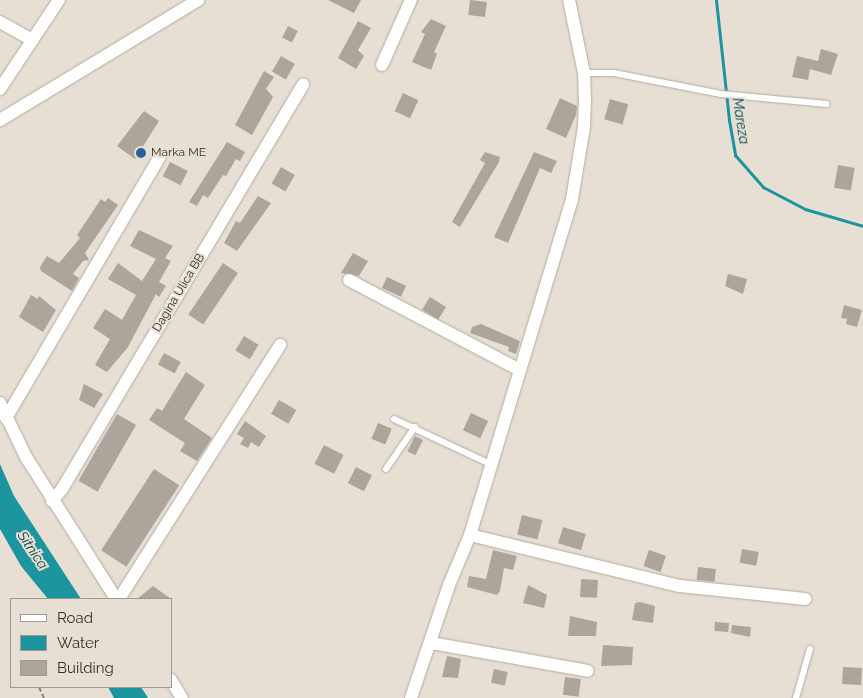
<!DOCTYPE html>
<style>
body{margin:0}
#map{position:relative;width:863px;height:698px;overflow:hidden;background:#e7dfd4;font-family:Raleway,sans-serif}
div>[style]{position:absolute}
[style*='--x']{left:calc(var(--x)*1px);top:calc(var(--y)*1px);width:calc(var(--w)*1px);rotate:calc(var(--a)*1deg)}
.water>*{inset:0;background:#1c959e}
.stream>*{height:3px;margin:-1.5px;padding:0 1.5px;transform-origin:1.5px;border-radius:1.5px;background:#1c959e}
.building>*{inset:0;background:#ada59b;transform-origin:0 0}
.path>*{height:2px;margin-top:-1px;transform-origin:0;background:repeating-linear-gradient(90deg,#858078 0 5px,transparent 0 7.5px)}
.roads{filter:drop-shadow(0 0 1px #b3aba1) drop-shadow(0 0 1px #b3aba1)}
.lane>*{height:6px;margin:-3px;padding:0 3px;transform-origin:3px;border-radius:3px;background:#fff}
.street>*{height:12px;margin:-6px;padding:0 6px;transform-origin:6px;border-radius:6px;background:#fff}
.dots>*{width:14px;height:14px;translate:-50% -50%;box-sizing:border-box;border:2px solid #e7dfd4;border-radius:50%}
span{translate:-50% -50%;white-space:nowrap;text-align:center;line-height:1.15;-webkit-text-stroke:4px #e7dfd4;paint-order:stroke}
.poi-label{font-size:12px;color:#34312d}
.left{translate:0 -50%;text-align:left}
.street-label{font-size:12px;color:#34312d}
.water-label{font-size:14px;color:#01474c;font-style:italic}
.legend{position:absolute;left:10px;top:598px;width:162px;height:90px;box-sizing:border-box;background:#e7dfd4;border:1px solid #9f9991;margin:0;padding:6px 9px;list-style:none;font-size:15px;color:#34312d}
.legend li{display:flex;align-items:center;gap:10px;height:25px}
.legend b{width:25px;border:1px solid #9f9991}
</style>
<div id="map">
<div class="water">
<i style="clip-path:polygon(0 464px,14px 496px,81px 599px,48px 599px,21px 566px,0 529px)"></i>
<i style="clip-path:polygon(108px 687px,141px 687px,148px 698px,114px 698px)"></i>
</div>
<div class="stream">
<i style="--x:716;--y:0;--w:121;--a:83.8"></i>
<i style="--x:729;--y:120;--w:36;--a:80"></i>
<i style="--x:735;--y:155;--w:43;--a:48.8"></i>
<i style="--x:763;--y:187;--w:47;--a:27.6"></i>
<i style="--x:805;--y:209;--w:60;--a:16.3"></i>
</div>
<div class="building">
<i style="clip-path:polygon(328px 0,361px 0,354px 13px)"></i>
<i style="left:470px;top:0;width:17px;height:15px;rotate:7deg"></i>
<i style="clip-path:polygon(431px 19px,446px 26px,434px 52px,437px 54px,431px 70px,412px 62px,425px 34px,421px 32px)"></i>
<i style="clip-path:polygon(358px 21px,371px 28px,358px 50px,364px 56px,356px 69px,338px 58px)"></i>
<i style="left:288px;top:26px;width:11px;height:13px;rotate:27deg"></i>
<i style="clip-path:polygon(821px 49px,838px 54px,831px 75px,810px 69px,808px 80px,792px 77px,797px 56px,818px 61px)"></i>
<i style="left:281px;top:56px;width:16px;height:18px;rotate:30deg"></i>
<i style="clip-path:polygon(264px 71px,274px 77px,266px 89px,273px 97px,252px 135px,235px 125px)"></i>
<i style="left:403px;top:93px;width:17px;height:20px;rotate:25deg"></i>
<i style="clip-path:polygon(560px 98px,577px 106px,576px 115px,566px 138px,546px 129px)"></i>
<i style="left:610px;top:99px;width:19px;height:21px;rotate:16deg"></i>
<i style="clip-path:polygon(144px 111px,159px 121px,135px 159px,117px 146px)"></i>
<i style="clip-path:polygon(227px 142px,245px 152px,240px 161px,236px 159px,226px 176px,223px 175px,208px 198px,203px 195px,197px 206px,189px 202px)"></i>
<i style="clip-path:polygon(485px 152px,500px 157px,499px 162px,460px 227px,452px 222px,485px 163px,480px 160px)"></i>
<i style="clip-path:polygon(534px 152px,557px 161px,551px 173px,540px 168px,508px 243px,494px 237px)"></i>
<i style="left:170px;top:162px;width:20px;height:16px;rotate:27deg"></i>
<i style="left:838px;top:165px;width:17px;height:23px;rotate:10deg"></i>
<i style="left:281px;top:167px;width:16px;height:19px;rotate:30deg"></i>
<i style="clip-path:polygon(258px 196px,271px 203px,237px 251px,224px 243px,236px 221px,240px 223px)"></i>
<i style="clip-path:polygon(108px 198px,118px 205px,85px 253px,89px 260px,83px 261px,73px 274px,79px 278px,72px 291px,41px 271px,40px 267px,47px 256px,59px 263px,80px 238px,77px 235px,101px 199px,105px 202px)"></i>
<i style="clip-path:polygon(139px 230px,173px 246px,165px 258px,171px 261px,159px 282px,166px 286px,159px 297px,156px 294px,128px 347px,107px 372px,95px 365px,110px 339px,93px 328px,105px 309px,122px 320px,136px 295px,108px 279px,118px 263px,142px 281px,156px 259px,130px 246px)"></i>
<i style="clip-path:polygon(353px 253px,368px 261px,359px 276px,341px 273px)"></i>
<i style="left:223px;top:263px;width:18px;height:62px;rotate:34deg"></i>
<i style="clip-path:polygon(728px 274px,747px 279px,743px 294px,725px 286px)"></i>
<i style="left:387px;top:277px;width:21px;height:12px;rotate:25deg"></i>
<i style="clip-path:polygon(31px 295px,38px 299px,39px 296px,56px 310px,43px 332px,19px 317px)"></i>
<i style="left:430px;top:297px;width:19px;height:15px;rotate:32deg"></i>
<i style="clip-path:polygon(844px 305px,862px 310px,857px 327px,846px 324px,847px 319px,841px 318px)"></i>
<i style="clip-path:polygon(481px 324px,520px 341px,516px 354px,508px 351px,509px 347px,470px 333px,472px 327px)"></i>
<i style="left:244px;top:336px;width:17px;height:17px;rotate:31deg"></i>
<i style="left:164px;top:353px;width:19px;height:13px;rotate:28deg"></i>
<i style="clip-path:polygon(186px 372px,205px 385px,184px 419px,212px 438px,197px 461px,180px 451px,185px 443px,149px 420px,157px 408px,162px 411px)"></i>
<i style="clip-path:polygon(84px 384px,103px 394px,94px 408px,79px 400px)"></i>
<i style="left:279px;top:400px;width:20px;height:16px;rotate:30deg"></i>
<i style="left:471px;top:413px;width:19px;height:19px;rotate:25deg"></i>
<i style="left:117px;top:414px;width:22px;height:77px;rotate:30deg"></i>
<i style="clip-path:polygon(245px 421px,266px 436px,259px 447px,251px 442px,248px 448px,240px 444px,244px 438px,237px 434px)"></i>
<i style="left:378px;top:423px;width:15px;height:17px;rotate:23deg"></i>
<i style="left:415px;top:436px;width:9px;height:17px;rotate:27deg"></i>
<i style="left:324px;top:445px;width:22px;height:21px;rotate:27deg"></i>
<i style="left:356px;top:467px;width:18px;height:18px;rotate:27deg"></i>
<i style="left:154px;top:469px;width:30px;height:97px;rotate:33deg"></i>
<i style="left:522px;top:515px;width:21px;height:20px;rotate:14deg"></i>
<i style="left:563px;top:527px;width:24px;height:17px;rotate:17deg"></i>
<i style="left:742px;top:549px;width:17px;height:14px;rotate:10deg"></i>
<i style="clip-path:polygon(493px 550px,517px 556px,513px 570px,504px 568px,500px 591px,497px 595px,467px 587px,469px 576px,486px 579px)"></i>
<i style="left:649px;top:550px;width:18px;height:17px;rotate:19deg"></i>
<i style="left:698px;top:567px;width:18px;height:13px;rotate:6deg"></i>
<i style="left:581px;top:579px;width:17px;height:18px;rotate:3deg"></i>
<i style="clip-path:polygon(528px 585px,547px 595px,544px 608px,523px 603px)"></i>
<i style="clip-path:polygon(153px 586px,171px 599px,137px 599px)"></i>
<i style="clip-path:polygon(640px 602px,655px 606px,653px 623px,632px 620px,635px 603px)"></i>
<i style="clip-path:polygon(570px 616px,597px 622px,596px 636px,568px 636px)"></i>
<i style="left:715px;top:622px;width:14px;height:9px;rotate:4deg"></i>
<i style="clip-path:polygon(732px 625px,751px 627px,750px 637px,731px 633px)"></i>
<i style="clip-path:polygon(603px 645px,633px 647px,632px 665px,601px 666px)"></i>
<i style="clip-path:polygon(447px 656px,461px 659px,458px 678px,442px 677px)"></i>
<i style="left:843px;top:667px;width:19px;height:17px;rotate:3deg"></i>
<i style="left:494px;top:669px;width:14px;height:14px;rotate:12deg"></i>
<i style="left:565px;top:677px;width:16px;height:18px;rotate:7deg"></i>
</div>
<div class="path">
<i style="--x:39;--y:687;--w:12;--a:66"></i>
</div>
<div class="roads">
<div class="lane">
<i style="--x:584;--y:73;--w:30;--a:0"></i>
<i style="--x:614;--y:73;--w:109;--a:11.1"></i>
<i style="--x:721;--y:94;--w:106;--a:5.4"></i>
<i style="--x:394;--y:419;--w:108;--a:25.1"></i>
<i style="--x:386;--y:469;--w:51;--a:-55.4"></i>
<i style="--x:796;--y:698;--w:51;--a:-74.1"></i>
</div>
<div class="street">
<i style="--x:0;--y:22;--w:37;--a:29"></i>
<i style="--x:382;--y:65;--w:71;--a:-66"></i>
<i style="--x:0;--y:89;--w:107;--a:-56.5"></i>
<i style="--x:0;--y:120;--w:232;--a:-31.2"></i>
<i style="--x:349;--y:280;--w:191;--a:27.8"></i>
<i style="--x:0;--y:403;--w:60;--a:64.3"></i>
<i style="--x:26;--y:457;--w:168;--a:57.6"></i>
<i style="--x:6;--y:418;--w:302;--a:-59.5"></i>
<i style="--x:52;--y:501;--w:16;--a:-50"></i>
<i style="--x:62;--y:489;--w:471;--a:-59.2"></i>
<i style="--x:470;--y:535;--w:216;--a:13.7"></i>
<i style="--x:680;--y:586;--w:126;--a:5.9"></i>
<i style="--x:119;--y:599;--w:301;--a:-57.6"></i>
<i style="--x:431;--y:643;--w:159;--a:10.1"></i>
<i style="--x:171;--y:680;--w:21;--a:59"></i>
<i style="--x:411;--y:698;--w:119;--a:-71.4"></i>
<i style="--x:449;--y:585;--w:54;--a:-67.2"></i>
<i style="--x:470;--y:535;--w:351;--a:-73.1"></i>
<i style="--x:572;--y:199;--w:73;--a:-80.5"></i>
<i style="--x:584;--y:127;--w:26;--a:-88"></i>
<i style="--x:585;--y:101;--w:28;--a:-92"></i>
<i style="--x:584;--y:73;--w:75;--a:-101.6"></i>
</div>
</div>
<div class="dots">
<i style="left:141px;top:153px;background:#29629a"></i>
</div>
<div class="poi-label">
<span class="left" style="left:151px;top:153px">Marka ME</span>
</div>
<div class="street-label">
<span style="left:179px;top:293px;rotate:-59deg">Dagina Ulica BB</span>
</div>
<div class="water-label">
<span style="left:741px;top:121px;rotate:81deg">Mareza</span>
<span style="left:33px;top:550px;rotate:56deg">Sitnica</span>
</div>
<ul class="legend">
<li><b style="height:6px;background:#fff"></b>Road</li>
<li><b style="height:14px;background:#1c959e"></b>Water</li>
<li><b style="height:14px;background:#ada59b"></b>Building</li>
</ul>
</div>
